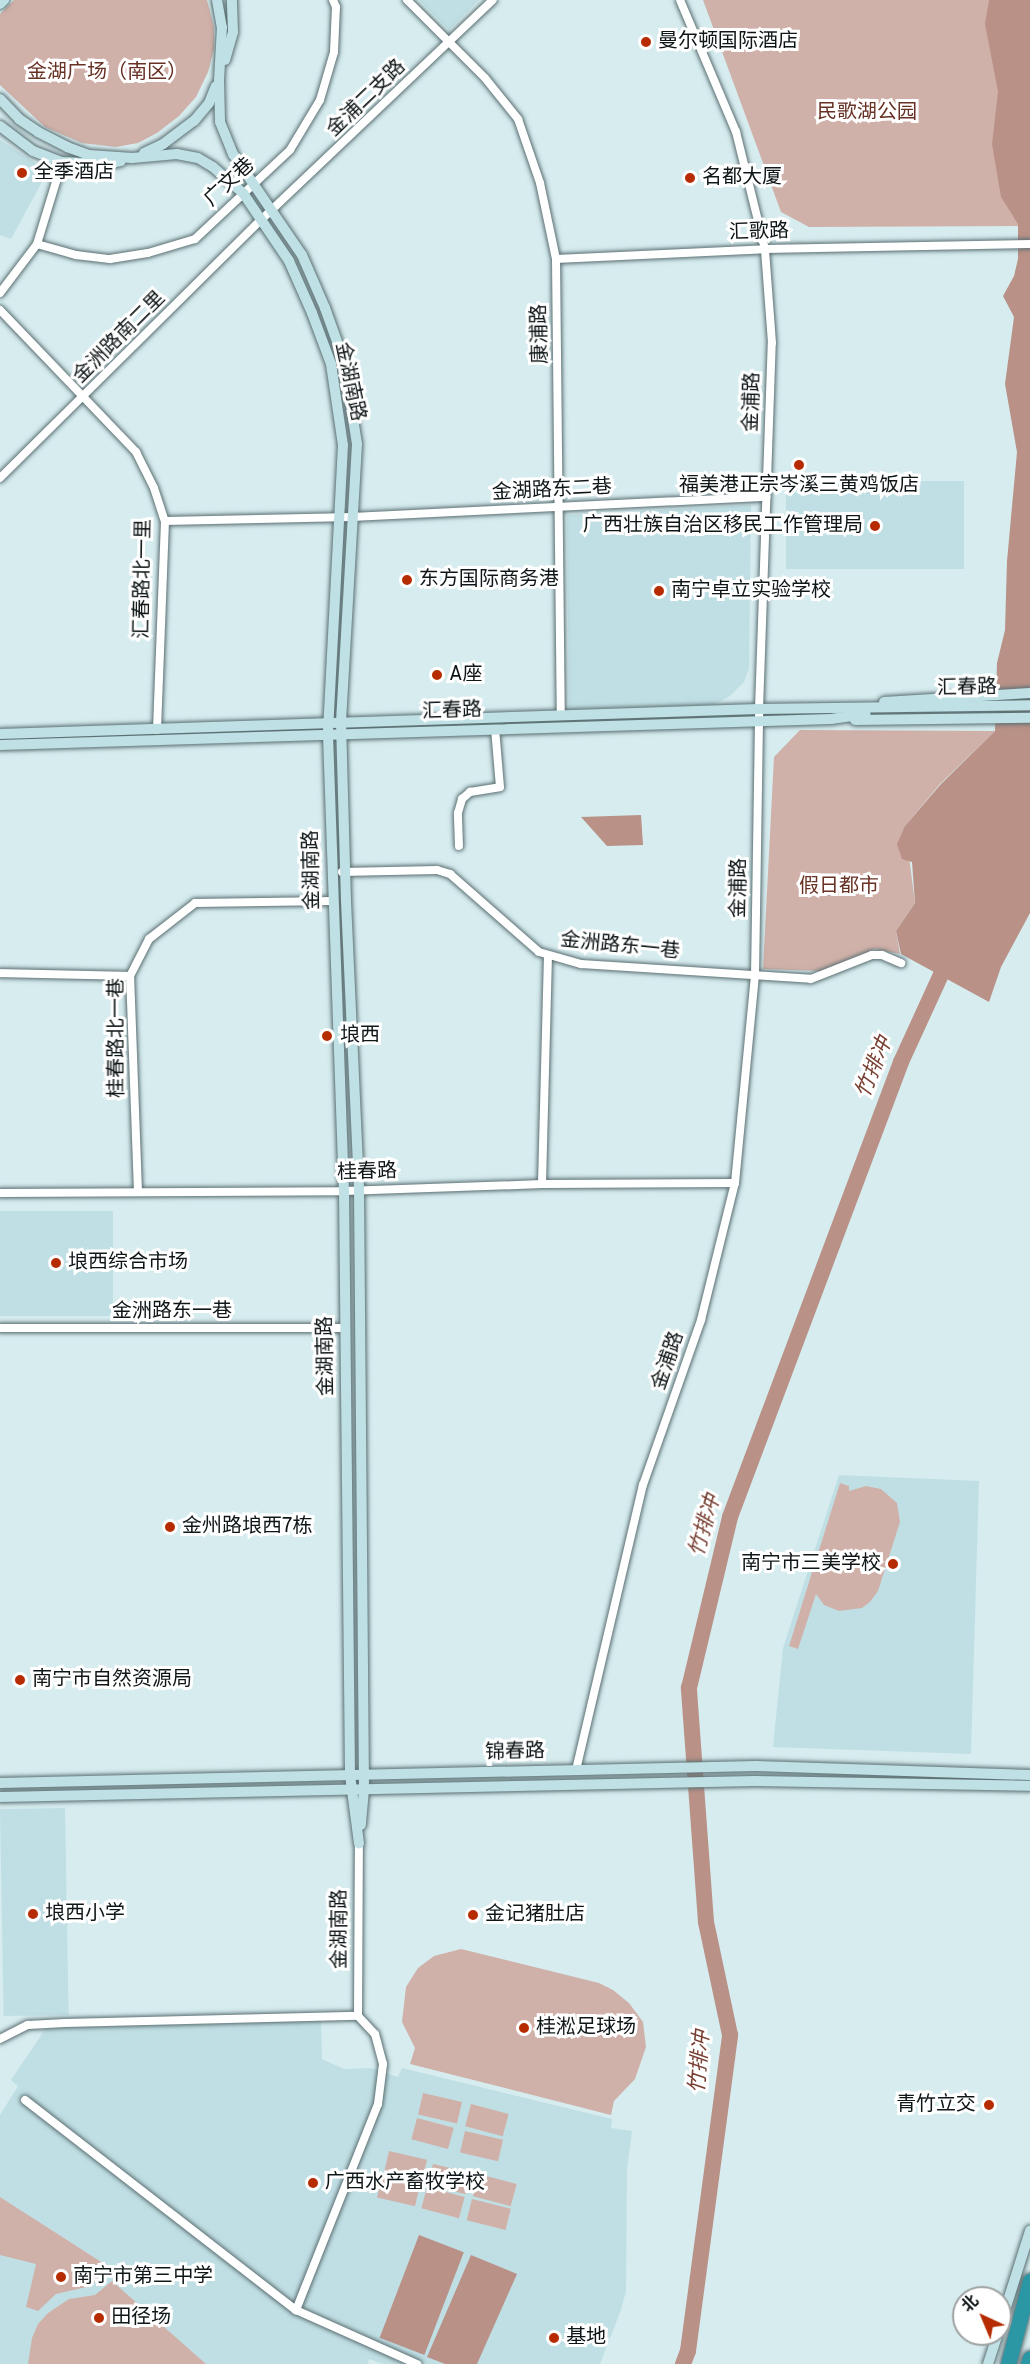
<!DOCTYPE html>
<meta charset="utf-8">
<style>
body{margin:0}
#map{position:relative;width:1030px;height:2364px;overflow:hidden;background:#d6ecef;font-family:Overpass,"Noto Sans SC",sans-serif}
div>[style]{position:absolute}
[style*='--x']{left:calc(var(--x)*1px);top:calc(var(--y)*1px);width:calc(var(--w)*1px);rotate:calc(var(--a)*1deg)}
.built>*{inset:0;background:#c0dfe4;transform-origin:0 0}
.green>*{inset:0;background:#d0b1a9;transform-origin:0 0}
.water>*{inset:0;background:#b99187;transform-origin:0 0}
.river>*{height:16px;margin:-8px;padding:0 8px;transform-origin:8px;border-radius:8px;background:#b99187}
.roads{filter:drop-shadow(0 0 2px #5b6f72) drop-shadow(0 0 2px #5b6f72)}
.street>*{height:8px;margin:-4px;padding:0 4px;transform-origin:4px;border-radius:4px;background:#fff}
.secondary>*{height:10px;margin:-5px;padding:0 5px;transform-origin:5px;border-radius:5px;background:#bfe0e4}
.highway>*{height:15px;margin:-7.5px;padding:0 7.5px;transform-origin:7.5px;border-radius:7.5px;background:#2b96a4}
.dots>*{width:16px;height:16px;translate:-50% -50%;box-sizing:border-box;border:3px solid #fff;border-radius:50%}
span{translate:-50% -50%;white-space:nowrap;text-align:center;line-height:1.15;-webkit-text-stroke:6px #fff;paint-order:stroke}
.poi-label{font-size:20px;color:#0f1617}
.left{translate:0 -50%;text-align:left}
.right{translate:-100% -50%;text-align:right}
.park-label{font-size:20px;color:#673124}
.street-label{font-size:20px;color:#0f1617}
.water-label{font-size:21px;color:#773f31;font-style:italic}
.north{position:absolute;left:952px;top:2286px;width:60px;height:60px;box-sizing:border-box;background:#fff;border:2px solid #9fa2a2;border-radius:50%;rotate:316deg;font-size:16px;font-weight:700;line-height:24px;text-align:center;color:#0f1617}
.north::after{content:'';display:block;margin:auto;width:21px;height:27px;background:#b62c00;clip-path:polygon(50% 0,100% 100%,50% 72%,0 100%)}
</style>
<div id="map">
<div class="built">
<i style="clip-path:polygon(419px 0,479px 0,449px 30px)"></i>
<i style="clip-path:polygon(0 140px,48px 171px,11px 239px,0 235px)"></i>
<i style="left:786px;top:481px;width:178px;height:88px"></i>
<i style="clip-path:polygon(751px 505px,749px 668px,744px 682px,730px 696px,713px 705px,569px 709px,567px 515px)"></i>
<i style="left:0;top:1211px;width:113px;height:105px"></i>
<i style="clip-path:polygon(839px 1475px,979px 1481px,971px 1754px,773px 1747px,783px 1648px)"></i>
<i style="left:65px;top:1808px;width:207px;height:65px;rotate:89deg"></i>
<i style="clip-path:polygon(321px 2021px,322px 2059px,344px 2069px,371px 2068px,398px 2077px,402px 2068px,612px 2119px,611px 2128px,632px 2131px,627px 2169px,626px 2291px,621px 2310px,600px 2364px,383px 2364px,369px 2359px,368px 2364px,0 2364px,0 2115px,18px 2086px,11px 2080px,46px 2028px)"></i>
</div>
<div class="green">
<i style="clip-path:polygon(14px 0,207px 0,214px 27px,214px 49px,208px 72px,196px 97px,179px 116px,157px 133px,138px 143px,116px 147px,82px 143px,45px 127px,0 85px,0 14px)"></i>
<i style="clip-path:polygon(703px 0,1030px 0,1030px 226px,809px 227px,781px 212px)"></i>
<i style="clip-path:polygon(800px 730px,995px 731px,940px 784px,905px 826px,915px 903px,896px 931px,900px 954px,875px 949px,820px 971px,763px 969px,774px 757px)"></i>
<i style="clip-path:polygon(840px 1483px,849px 1486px,849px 1491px,866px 1486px,881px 1489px,897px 1503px,900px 1522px,878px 1591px,870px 1602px,862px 1608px,839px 1611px,824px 1605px,816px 1594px,798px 1649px,789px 1646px)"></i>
<i style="clip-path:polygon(461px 1949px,599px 1983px,613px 1990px,629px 2003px,643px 2022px,646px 2047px,635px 2079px,614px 2101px,611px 2115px,410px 2064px,415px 2048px,402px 2022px,406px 1987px,418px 1968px,434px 1956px)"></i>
<i style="left:423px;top:2093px;width:40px;height:22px;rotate:13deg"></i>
<i style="left:471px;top:2104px;width:39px;height:23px;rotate:15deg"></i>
<i style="left:417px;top:2118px;width:38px;height:22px;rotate:15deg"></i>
<i style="left:465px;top:2131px;width:39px;height:22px;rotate:13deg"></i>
<i style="left:389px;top:2151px;width:39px;height:22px;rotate:13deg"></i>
<i style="left:433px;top:2164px;width:39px;height:22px;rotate:13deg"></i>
<i style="left:479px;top:2174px;width:39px;height:23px;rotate:15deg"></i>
<i style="left:382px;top:2176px;width:39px;height:22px;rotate:13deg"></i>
<i style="left:427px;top:2187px;width:39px;height:22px;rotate:15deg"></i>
<i style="clip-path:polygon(0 2197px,109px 2267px,91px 2286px,56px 2294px,38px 2311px,26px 2307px,36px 2264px,0 2255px)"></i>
<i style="left:472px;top:2199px;width:40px;height:22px;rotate:14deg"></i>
<i style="clip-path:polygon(112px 2281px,206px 2364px,28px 2364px,32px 2338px,38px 2324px,48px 2313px,69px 2299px,95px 2295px)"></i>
</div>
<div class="water">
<i style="clip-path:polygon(989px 0,1030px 0,1030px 913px,1001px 967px,989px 1002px,901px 954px,896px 931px,915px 903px,912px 862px,902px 859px,897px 844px,905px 826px,941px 784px,995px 731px,997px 663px,1005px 630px,1007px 561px,1017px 452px,1005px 384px,1014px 317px,1003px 296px,1014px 276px,1018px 259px,1018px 224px,1001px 197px,992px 144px,998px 92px,985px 24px)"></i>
<i style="clip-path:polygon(641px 815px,643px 845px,607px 846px,581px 817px)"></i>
<i style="left:419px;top:2235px;width:48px;height:110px;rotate:21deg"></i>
<i style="clip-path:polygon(471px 2255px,517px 2274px,477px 2364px,445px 2364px,427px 2357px)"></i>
</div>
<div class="river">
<i style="--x:683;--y:2364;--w:14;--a:-69"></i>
<i style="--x:688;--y:2351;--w:319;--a:-82.4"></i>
<i style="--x:730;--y:2035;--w:116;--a:-102"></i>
<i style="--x:706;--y:1922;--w:235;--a:-94.2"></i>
<i style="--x:689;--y:1688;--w:176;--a:-76.5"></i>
<i style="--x:730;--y:1517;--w:486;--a:-69.4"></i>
<i style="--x:901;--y:1062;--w:115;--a:-65.4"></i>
</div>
<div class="roads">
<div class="street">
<i style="--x:407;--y:0;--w:110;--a:45"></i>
<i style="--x:485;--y:78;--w:53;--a:51.2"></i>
<i style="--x:518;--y:119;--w:68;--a:71"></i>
<i style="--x:540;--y:183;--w:78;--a:78.1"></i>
<i style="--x:556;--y:259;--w:457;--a:89.4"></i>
<i style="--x:37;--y:244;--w:41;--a:15.8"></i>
<i style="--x:76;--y:255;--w:34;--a:7"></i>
<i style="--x:110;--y:259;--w:38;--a:-9"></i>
<i style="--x:148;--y:253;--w:49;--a:-16.6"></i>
<i style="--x:195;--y:239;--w:130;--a:-43.1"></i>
<i style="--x:290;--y:150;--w:58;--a:-59"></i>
<i style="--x:320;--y:100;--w:50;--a:-73.7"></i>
<i style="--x:334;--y:52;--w:45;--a:-87.5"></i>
<i style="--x:336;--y:7;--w:8;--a:-113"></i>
<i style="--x:556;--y:259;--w:209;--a:-2.7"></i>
<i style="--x:765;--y:249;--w:265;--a:-1.1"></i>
<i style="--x:0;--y:293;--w:61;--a:-52.9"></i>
<i style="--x:37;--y:244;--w:86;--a:-73"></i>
<i style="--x:0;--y:310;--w:197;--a:46.2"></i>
<i style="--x:136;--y:452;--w:40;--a:63.4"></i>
<i style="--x:154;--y:488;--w:35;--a:72"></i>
<i style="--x:165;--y:521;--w:209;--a:92.2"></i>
<i style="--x:0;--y:478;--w:368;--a:-44.7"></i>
<i style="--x:262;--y:219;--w:318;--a:-43.5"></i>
<i style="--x:165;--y:521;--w:187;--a:-1.2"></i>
<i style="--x:352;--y:517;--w:415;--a:-2.8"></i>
<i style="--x:459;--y:846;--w:33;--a:-92"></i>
<i style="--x:458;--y:813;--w:15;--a:-74"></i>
<i style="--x:462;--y:799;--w:11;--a:-41"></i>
<i style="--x:470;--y:792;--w:30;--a:-9"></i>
<i style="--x:500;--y:787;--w:58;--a:-94.9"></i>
<i style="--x:342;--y:872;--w:95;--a:-1.2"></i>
<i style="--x:437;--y:870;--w:14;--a:17"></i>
<i style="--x:450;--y:874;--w:118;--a:41.2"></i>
<i style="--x:539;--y:952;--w:44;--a:15.9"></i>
<i style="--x:581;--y:964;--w:230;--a:3.7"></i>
<i style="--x:811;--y:979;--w:66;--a:-21.5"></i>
<i style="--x:872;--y:955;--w:10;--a:0"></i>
<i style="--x:882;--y:955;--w:21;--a:23"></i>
<i style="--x:0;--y:973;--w:130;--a:1.3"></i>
<i style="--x:542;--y:1184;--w:228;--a:-88.5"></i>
<i style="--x:138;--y:1192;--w:216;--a:-92.1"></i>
<i style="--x:130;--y:976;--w:42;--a:-62.8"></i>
<i style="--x:149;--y:939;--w:58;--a:-38"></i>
<i style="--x:195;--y:903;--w:137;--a:-0.8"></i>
<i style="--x:0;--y:1193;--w:344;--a:-0.3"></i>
<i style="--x:344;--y:1191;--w:198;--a:-2"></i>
<i style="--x:542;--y:1184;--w:193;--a:-0.3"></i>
<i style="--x:0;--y:1328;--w:345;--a:0"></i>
<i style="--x:576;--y:1770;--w:293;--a:-76.8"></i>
<i style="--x:643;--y:1485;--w:175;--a:-70.6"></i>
<i style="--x:701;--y:1320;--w:141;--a:-76.1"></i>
<i style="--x:735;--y:1183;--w:208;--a:-84.5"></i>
<i style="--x:755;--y:976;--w:267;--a:-89.1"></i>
<i style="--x:759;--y:709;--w:366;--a:-88"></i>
<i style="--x:772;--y:343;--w:94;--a:-94.3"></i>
<i style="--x:765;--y:249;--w:121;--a:-103.9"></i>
<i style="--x:736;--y:132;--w:143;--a:-113"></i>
<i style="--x:358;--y:2016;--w:173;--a:-89.7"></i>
<i style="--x:0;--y:2039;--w:31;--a:-27"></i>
<i style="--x:28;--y:2025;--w:37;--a:-3"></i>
<i style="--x:65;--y:2023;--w:293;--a:-1.4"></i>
<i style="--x:358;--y:2016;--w:25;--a:47"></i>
<i style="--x:375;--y:2034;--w:31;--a:75"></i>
<i style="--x:383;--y:2064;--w:40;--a:97.1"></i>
<i style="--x:378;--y:2104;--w:222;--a:111.7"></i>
<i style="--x:25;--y:2100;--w:343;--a:37.8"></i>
<i style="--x:296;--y:2310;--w:133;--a:24.1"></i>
</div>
<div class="secondary">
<i style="--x:217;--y:0;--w:27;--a:80"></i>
<i style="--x:222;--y:27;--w:53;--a:93.2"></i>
<i style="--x:219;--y:80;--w:42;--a:88.6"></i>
<i style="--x:220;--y:122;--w:35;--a:68"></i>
<i style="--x:233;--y:154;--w:122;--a:55.7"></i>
<i style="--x:302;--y:255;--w:58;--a:66.5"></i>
<i style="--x:325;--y:308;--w:56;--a:70.3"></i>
<i style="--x:344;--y:361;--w:84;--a:81.1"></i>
<i style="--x:357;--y:444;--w:279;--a:93.3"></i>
<i style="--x:341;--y:723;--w:178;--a:88.4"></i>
<i style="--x:346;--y:901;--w:289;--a:87.4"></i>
<i style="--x:359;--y:1190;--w:599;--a:89.52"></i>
<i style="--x:364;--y:1789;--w:36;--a:95"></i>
<i style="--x:0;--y:4;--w:6;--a:-45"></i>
<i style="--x:225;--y:60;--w:29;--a:-74"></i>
<i style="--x:233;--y:32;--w:32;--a:-92"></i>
<i style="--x:0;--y:99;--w:28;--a:46"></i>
<i style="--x:19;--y:119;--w:23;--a:34"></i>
<i style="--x:38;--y:132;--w:33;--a:27"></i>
<i style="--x:67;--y:147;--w:23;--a:20"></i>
<i style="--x:89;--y:155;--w:43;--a:4"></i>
<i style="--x:132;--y:158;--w:45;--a:-5.1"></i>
<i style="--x:177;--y:154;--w:21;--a:11"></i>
<i style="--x:198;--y:158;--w:17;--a:31"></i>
<i style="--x:213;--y:167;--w:40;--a:41"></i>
<i style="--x:243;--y:193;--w:82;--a:55.9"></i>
<i style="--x:289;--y:261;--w:57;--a:66.1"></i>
<i style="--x:312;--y:313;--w:54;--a:69.6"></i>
<i style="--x:331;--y:364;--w:82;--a:81.6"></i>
<i style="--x:343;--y:445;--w:290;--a:93"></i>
<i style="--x:328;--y:735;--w:456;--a:88"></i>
<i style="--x:344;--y:1191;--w:584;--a:89.41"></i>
<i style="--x:350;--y:1775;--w:69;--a:82.5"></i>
<i style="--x:0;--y:126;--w:41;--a:37.1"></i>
<i style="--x:33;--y:151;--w:31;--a:21"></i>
<i style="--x:62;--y:162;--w:44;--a:2.6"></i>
<i style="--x:106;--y:164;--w:15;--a:-11"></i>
<i style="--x:144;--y:153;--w:21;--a:-25"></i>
<i style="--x:163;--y:144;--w:39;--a:-37"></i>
<i style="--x:194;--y:121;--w:23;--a:-50"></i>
<i style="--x:209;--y:103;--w:18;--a:-68"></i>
<i style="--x:884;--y:702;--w:146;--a:-3.5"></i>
<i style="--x:855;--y:720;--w:175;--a:-0.7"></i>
<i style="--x:0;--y:734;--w:759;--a:-1.89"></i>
<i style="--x:759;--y:709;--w:271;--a:-0.8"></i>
<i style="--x:0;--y:745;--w:831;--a:-1.79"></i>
<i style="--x:831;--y:719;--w:35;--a:-8"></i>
<i style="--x:0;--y:1783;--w:756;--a:-1.29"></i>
<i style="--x:756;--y:1766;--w:274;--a:1.9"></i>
<i style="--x:0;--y:1797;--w:755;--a:-1.21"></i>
<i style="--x:755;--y:1781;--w:275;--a:1"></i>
<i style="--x:1000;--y:2326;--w:100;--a:-72.5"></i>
<i style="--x:988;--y:2364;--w:32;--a:-72"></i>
</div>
<div class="highway">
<i style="--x:1008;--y:2364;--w:86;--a:-75.2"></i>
<i style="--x:1028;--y:2364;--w:6;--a:-72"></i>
</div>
</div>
<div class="dots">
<i style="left:646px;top:42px;background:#b62c00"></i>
<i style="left:22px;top:173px;background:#b62c00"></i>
<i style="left:690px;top:178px;background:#b62c00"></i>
<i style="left:799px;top:465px;background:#b62c00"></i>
<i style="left:875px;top:526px;background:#b62c00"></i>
<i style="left:407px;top:580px;background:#b62c00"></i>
<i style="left:659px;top:591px;background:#b62c00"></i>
<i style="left:437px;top:675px;background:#b62c00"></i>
<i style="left:327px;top:1036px;background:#b62c00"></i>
<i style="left:56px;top:1263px;background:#b62c00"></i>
<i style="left:170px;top:1527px;background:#b62c00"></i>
<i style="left:893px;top:1564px;background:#b62c00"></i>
<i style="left:20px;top:1680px;background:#b62c00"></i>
<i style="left:33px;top:1914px;background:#b62c00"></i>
<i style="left:473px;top:1915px;background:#b62c00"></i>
<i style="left:524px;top:2028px;background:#b62c00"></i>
<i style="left:989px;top:2105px;background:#b62c00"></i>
<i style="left:313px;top:2183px;background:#b62c00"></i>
<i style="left:61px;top:2277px;background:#b62c00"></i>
<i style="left:99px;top:2318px;background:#b62c00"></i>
<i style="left:554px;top:2338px;background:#b62c00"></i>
</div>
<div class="poi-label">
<span class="left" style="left:658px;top:42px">曼尔顿国际酒店</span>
<span class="left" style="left:34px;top:173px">全季酒店</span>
<span class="left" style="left:702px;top:178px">名都大厦</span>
<span style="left:799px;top:486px">福美港正宗岑溪三黄鸡饭店</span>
<span class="right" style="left:863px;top:526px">广西壮族自治区移民工作管理局</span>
<span class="left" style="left:419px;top:580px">东方国际商务港</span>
<span class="left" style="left:671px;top:591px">南宁卓立实验学校</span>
<span class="left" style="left:449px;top:675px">A座</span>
<span class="left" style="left:340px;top:1036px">埌西</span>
<span class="left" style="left:68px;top:1263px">埌西综合市场</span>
<span class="left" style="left:182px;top:1527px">金州路埌西7栋</span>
<span class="right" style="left:881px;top:1564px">南宁市三美学校</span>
<span class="left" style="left:32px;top:1680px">南宁市自然资源局</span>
<span class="left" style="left:45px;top:1914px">埌西小学</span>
<span class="left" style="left:485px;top:1915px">金记猪肚店</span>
<span class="left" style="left:536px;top:2028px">桂淞足球场</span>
<span class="right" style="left:976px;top:2105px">青竹立交</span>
<span class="left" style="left:325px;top:2183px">广西水产畜牧学校</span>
<span class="left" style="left:73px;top:2277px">南宁市第三中学</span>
<span class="left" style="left:111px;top:2318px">田径场</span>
<span class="left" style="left:566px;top:2338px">基地</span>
</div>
<div class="park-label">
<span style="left:107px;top:73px">金湖广场（南区）</span>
<span style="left:867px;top:113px">民歌湖公园</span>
<span style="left:839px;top:887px">假日都市</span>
</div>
<div class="street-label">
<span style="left:367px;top:99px;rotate:-44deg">金浦二支路</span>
<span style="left:230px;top:183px;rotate:-43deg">广文巷</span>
<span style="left:759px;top:233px;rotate:-2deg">汇歌路</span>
<span style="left:541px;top:334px;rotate:-91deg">康浦路</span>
<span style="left:120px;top:338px;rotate:-45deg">金洲路南二里</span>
<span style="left:349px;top:382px;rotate:78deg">金湖南路</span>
<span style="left:753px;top:402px;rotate:-88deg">金浦路</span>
<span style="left:552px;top:491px;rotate:-3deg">金湖路东二巷</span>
<span style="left:144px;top:579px;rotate:-89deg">汇春路北一里</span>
<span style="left:967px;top:689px;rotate:-1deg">汇春路</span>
<span style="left:452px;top:712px;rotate:-2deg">汇春路</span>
<span style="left:313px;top:870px;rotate:-91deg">金湖南路</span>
<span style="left:740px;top:888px;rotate:-89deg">金浦路</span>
<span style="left:620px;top:947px;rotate:6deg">金洲路东一巷</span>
<span style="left:118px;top:1038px;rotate:-90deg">桂春路北一巷</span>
<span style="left:367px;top:1173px;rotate:-2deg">桂春路</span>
<span style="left:172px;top:1312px">金洲路东一巷</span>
<span style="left:327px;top:1356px;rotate:-91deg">金湖南路</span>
<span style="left:669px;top:1361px;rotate:-71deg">金浦路</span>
<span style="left:515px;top:1753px;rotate:-1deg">锦春路</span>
<span style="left:341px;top:1929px;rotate:-90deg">金湖南路</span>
</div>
<div class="water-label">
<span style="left:875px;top:1068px;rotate:-68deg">竹排冲</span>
<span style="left:706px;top:1526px;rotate:-74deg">竹排冲</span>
<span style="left:701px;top:2062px;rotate:-85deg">竹排冲</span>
</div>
<div class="north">北</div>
</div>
